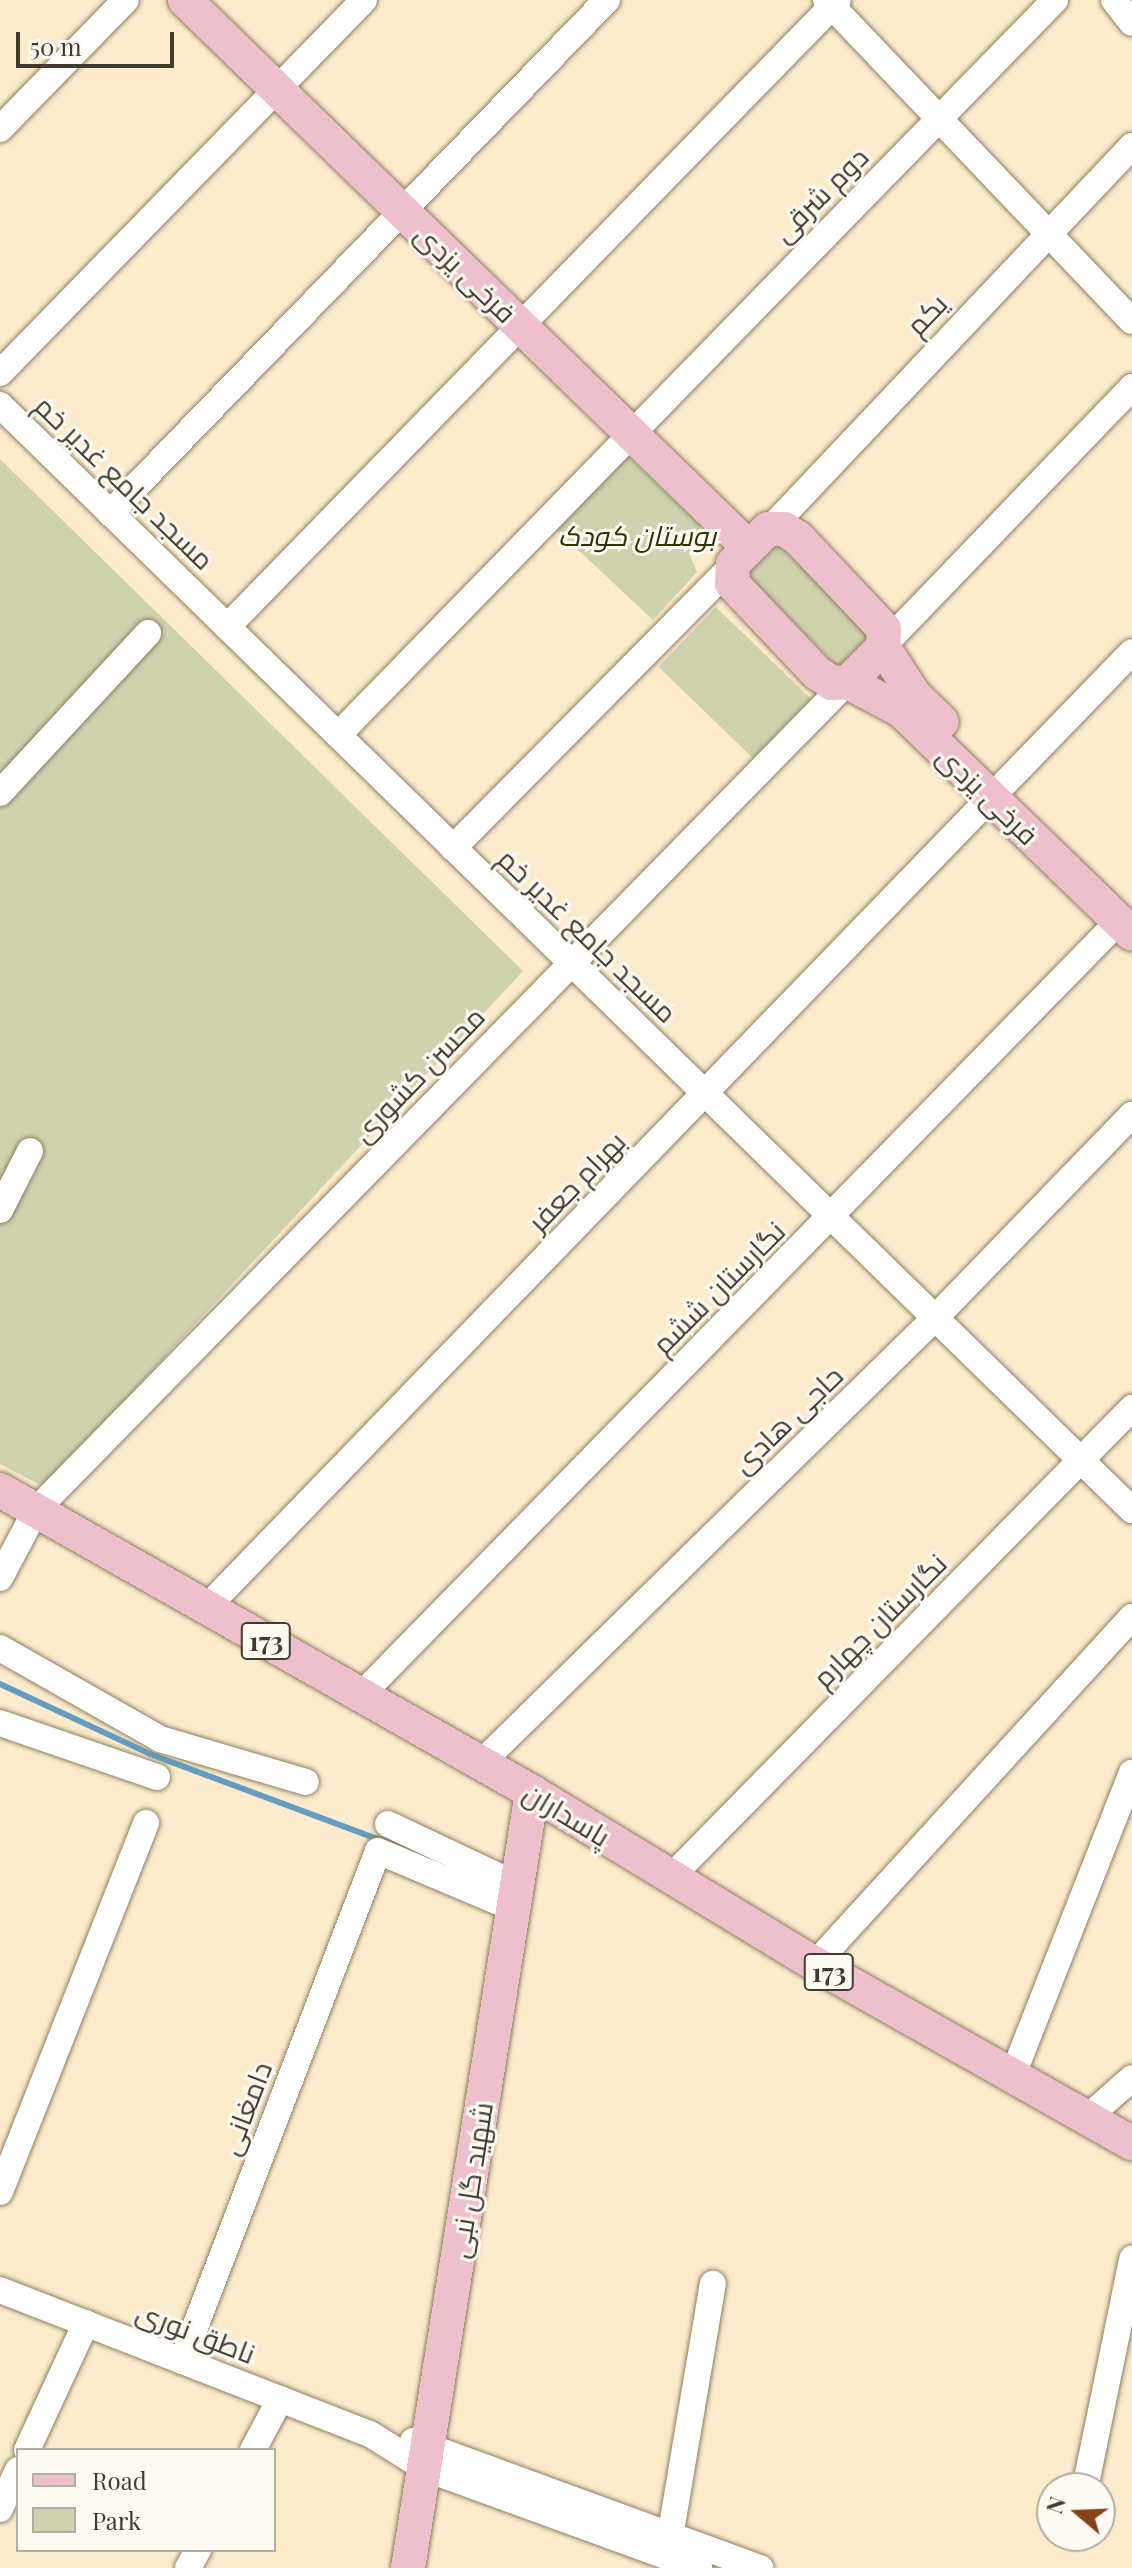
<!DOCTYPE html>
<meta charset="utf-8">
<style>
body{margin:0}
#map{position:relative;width:1132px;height:2568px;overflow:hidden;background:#fceccb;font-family:"Playfair Display",Cairo,serif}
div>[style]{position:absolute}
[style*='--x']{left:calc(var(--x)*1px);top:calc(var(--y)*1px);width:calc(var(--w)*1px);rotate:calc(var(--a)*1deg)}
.green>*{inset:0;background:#cfd3ad;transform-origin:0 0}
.stream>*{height:6px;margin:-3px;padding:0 3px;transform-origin:3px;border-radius:3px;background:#639dc1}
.roads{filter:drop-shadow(0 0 2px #8c7e60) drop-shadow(0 0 2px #8c7e60)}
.minor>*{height:26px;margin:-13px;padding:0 13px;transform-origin:13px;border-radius:13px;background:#fff}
.major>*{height:34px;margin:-17px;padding:0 17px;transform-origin:17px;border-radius:17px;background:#eebfcc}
span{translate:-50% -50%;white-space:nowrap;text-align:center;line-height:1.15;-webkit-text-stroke:6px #fdfaf4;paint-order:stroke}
.shield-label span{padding:2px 6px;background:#fdfaf4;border:2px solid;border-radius:6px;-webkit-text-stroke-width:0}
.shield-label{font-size:26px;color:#413b2e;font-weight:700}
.street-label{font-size:28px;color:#413b2e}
.park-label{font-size:28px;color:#313302;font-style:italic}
.legend{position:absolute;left:16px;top:2448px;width:260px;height:104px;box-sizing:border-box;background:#fdfaf4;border:2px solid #b2aea5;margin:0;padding:10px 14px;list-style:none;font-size:24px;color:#413b2e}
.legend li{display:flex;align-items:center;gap:16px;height:40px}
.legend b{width:40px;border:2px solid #b2aea5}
.north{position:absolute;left:1036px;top:2472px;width:80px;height:80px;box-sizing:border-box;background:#fdfaf4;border:2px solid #b2aea5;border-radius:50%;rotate:289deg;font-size:22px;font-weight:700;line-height:32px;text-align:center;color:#413b2e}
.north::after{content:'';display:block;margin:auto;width:28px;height:36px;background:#874219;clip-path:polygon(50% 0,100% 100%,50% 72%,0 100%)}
.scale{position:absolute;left:16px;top:32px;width:158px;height:36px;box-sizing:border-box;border:4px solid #413b2e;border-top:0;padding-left:10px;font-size:24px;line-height:28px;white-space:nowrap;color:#413b2e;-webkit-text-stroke:6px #fdfaf4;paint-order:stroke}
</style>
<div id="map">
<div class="green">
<i style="clip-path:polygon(627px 456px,701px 526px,689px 553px,697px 572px,653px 620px,557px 530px)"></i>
<i style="clip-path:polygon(0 459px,523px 971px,44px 1487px,0 1464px)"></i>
<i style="clip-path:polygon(774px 547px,781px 547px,866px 633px,866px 640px,842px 664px,835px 664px,750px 578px,750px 571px)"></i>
<i style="left:716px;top:607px;width:132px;height:83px;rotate:44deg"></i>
</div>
<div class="stream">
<i style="--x:0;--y:1684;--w:166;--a:25"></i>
<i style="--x:150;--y:1754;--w:311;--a:20.5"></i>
</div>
<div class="roads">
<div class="minor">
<i style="--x:826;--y:0;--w:443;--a:46.4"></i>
<i style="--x:1114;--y:0;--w:29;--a:52"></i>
<i style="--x:0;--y:129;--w:180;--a:-45.7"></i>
<i style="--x:0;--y:373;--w:521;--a:-45.7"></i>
<i style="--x:0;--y:405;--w:1582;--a:44.31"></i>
<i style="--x:110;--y:513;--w:714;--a:-45.91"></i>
<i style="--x:770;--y:529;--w:527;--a:-46.61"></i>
<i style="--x:227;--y:627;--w:875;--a:-45.74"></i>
<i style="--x:884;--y:645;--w:358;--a:-46.1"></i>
<i style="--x:338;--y:735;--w:1027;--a:-45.71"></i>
<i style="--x:1005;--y:783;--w:182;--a:-45.9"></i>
<i style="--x:0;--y:793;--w:218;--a:-47.2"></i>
<i style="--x:453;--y:848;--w:397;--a:-45.3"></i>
<i style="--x:0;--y:1210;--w:66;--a:-63"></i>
<i style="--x:0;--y:1578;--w:77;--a:-62.1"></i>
<i style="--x:36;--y:1510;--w:1158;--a:-45.59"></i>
<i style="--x:206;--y:1608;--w:1127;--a:-45.93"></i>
<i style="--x:0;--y:1648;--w:184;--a:29.6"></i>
<i style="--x:160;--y:1739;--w:152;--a:16.4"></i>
<i style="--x:361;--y:1695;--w:1082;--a:-45.6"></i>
<i style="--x:0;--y:1723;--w:166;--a:19"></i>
<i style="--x:481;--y:1763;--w:636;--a:-44.43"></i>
<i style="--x:935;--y:1318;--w:283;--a:-45.9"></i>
<i style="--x:388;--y:1824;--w:143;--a:25.3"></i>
<i style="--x:671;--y:1877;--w:658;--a:-45.49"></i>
<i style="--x:815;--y:1964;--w:470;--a:-47.6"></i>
<i style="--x:1012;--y:2077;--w:327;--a:-68.5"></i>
<i style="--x:1087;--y:2118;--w:60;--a:-41.6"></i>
<i style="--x:0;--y:2192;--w:397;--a:-68.4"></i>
<i style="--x:0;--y:2290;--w:397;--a:21.3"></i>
<i style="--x:370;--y:2434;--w:64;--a:32.2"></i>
<i style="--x:424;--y:2468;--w:293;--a:20"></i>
<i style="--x:182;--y:2361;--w:546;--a:-68.98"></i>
<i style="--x:378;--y:1851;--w:147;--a:22.9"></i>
<i style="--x:413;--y:2441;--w:370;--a:20.1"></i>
<i style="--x:27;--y:2450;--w:140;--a:-65.1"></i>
<i style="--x:253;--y:2450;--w:58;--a:-62.1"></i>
<i style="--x:1087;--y:2479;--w:225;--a:-78.4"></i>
<i style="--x:0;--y:2509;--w:43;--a:-65.2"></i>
<i style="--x:668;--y:2549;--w:269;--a:-80.4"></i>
<i style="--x:188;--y:2568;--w:21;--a:-61"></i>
</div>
<div class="major">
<i style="--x:185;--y:0;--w:784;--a:44.17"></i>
<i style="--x:768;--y:529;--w:16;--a:0"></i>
<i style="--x:784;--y:529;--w:17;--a:33"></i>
<i style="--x:798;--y:538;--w:125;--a:46.6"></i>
<i style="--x:884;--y:629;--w:18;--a:93"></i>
<i style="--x:883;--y:647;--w:49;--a:135"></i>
<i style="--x:848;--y:682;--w:16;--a:176"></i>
<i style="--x:832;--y:683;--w:18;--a:-146"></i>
<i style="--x:817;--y:673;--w:124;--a:-133.4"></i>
<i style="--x:732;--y:583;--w:19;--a:-87"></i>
<i style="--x:733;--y:564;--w:49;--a:-45"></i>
<i style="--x:883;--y:647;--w:59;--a:56.9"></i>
<i style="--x:915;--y:696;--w:37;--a:44"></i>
<i style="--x:848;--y:682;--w:61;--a:28.2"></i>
<i style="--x:902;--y:711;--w:320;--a:44.1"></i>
<i style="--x:0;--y:1490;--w:612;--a:29.58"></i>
<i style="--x:532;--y:1792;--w:331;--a:31.3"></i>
<i style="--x:815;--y:1964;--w:364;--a:29.5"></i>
<i style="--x:408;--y:2568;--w:786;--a:-80.92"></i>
</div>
</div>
<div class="shield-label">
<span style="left:266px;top:1641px">173</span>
<span style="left:829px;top:1972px">173</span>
</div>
<div class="street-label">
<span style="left:820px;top:194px;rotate:-45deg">دوم شرقی</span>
<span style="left:466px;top:273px;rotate:44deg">فرخی یزدی</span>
<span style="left:926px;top:314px;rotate:-46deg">یکم</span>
<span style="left:125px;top:482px;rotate:44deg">مسجد جامع غدیر خم</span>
<span style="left:988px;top:795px;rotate:44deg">فرخی یزدی</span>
<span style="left:588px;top:935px;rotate:44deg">مسجد جامع غدیر خم</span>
<span style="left:418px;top:1074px;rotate:-46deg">محسن کشوری</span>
<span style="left:576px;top:1181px;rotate:-46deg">بهرام جعفر</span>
<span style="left:718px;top:1287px;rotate:-45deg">نگارستان ششم</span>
<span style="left:787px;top:1419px;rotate:-44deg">حاجی هادی</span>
<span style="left:879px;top:1620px;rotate:-45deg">نگارستان چهارم</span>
<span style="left:567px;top:1814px;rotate:31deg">پاسداران</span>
<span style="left:245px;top:2108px;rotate:-69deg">دامغانی</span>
<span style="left:470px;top:2180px;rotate:-81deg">شهید گل نبی</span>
<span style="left:196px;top:2332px;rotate:21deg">ناطق نوری</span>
</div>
<div class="park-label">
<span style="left:637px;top:535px">بوستان کودک</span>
</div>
<ul class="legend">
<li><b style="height:10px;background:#eebfcc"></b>Road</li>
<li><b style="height:22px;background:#cfd3ad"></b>Park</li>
</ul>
<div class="north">N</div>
<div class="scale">50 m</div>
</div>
